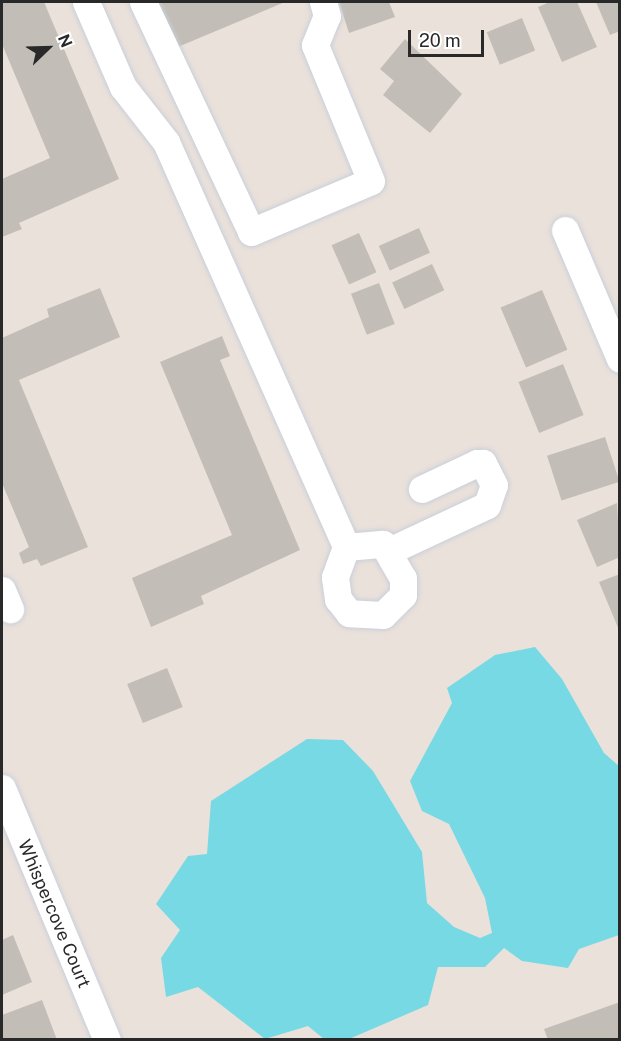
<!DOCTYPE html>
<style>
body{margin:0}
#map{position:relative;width:621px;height:1041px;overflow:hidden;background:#eae1db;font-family:"Public Sans",sans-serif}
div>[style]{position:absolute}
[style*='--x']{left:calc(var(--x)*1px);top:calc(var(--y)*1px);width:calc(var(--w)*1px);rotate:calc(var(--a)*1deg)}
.water>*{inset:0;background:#76d9e4}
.building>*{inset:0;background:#c2bdb7;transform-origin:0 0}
.roads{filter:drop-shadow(0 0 2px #cacfd9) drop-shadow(0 0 2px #cacfd9)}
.minor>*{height:27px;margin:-13.5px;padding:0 13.5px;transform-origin:13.5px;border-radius:13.5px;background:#fff}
span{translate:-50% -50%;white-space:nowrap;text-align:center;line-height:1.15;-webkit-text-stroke:4.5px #fff;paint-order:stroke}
.street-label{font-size:18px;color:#292929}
.frame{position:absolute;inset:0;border:3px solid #292929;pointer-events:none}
.north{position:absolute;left:18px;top:18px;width:60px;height:60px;-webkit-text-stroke:4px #fff;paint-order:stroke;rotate:67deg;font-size:16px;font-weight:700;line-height:24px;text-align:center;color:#292929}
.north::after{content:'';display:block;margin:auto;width:21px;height:27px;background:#292929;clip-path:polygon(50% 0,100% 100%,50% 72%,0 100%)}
.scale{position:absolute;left:408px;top:30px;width:76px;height:27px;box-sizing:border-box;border:3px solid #292929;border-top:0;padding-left:8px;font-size:18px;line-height:21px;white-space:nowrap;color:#292929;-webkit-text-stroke:4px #fff;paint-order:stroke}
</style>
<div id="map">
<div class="water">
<i style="clip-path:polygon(535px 647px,562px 679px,604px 753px,619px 766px,619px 935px,579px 949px,568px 968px,522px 961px,504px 948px,485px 967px,438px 967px,428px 1005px,349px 1039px,324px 1039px,308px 1026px,265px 1039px,198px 987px,166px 997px,161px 958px,180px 930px,156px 904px,188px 856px,207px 854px,211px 801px,307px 739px,343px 740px,373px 771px,422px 852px,427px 903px,454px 927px,480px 938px,492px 933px,485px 898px,449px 824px,422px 811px,410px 781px,452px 703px,447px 688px,495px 655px)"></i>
</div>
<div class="building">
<i style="clip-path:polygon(2px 2px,44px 2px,119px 179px,19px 223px,22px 229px,2px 237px,2px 179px,50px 158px,2px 44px)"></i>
<i style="clip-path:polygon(153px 2px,285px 2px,173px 49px)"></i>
<i style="clip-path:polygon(339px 2px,389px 2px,395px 17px,349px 33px)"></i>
<i style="clip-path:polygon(550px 2px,577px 2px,597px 47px,562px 62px,538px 7px)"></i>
<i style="clip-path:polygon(596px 2px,620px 2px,620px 31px,610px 35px)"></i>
<i style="left:522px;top:18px;width:35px;height:38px;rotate:68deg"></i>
<i style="clip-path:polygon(405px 39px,462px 94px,430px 133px,383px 95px,394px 81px,380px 69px)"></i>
<i style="left:419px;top:228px;width:27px;height:44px;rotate:66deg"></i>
<i style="left:359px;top:233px;width:43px;height:30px;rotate:66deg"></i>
<i style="left:432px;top:264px;width:29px;height:44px;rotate:65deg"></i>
<i style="left:379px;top:283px;width:44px;height:30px;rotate:69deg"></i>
<i style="clip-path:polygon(100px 288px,120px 337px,19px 380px,88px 547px,41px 566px,37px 559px,23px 564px,19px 553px,29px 547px,2px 483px,2px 338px,49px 317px,47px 309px)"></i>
<i style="left:542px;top:290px;width:65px;height:45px;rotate:67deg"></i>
<i style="clip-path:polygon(222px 336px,230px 356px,220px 360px,300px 550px,201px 596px,204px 604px,151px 627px,132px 578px,232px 535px,160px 362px)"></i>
<i style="left:563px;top:364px;width:55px;height:48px;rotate:68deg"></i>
<i style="left:605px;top:437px;width:47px;height:61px;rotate:72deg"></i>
<i style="clip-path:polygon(617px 503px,620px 557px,597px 567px,577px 520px)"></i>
<i style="clip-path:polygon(620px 574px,620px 630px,619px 630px,599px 582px)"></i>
<i style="left:167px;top:668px;width:42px;height:43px;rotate:68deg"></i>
<i style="clip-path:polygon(13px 935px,32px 982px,2px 995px,2px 940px)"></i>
<i style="clip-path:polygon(42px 1000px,57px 1040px,2px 1040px,2px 1015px)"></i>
<i style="clip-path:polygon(620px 1002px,620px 1040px,548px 1040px,544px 1029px)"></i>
</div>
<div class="roads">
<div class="minor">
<i style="--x:86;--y:2;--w:93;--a:66.5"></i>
<i style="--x:123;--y:87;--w:70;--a:52"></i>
<i style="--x:166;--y:142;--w:443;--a:66"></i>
<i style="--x:143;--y:2;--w:254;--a:64.8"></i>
<i style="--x:251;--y:232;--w:130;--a:-23"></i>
<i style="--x:371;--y:181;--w:147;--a:-112.4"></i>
<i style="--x:315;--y:45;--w:31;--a:-68"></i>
<i style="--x:327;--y:16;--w:15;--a:-106"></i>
<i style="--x:565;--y:230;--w:140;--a:66.9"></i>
<i style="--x:383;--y:544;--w:39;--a:60"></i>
<i style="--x:403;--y:578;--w:17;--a:90"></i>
<i style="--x:403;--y:595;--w:28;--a:135"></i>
<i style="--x:383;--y:615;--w:34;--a:-177"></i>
<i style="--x:349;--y:613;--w:18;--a:-128"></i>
<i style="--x:338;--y:599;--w:22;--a:-98"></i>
<i style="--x:335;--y:577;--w:32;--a:-70"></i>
<i style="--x:346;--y:547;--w:37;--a:-5"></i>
<i style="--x:389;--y:551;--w:108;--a:-25.1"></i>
<i style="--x:487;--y:505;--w:21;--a:-71"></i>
<i style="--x:494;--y:485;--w:25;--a:-117"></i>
<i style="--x:483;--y:463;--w:6;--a:180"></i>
<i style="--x:477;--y:463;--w:61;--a:154.7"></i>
<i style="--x:2;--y:590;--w:21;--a:67"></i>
<i style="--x:2;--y:788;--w:273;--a:67.4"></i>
</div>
</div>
<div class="street-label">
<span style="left:54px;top:914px;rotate:67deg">Whispercove Court</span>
</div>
<div class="frame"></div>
<div class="north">N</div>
<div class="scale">20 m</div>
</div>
